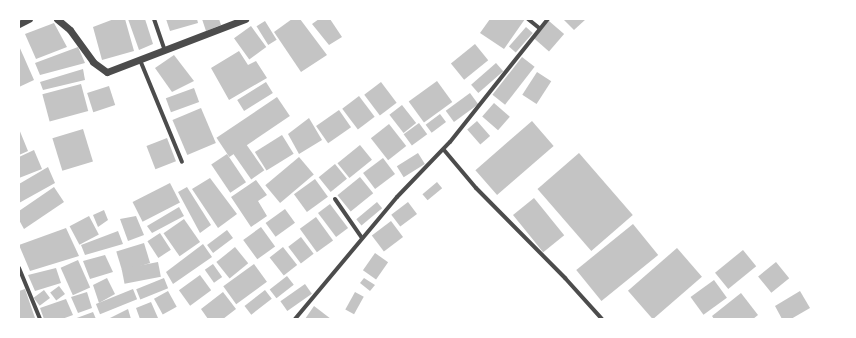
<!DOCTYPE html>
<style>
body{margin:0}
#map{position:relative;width:856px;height:338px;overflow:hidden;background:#fff;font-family:Lora,serif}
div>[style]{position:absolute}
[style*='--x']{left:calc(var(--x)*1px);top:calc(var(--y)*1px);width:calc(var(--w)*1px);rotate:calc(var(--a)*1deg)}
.building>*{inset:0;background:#c4c4c4;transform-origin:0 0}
.minor>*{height:4px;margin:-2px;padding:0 2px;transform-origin:2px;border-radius:2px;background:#4c4c4c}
.tertiary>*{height:7px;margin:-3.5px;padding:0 3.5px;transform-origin:3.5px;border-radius:3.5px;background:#4c4c4c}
span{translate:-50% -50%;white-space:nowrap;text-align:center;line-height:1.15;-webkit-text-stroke:4px #fff;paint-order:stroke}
.frame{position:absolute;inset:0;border:20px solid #fff;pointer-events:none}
</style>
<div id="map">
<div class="building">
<i style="clip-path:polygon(114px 19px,125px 19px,134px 51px,102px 60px,93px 27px)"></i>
<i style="clip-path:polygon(128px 19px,145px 19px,153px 44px,139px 50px)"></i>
<i style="clip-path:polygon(166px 19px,197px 19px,198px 23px,170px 31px)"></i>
<i style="clip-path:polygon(202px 19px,219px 19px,221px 25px,206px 31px)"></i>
<i style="clip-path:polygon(292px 19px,300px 19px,327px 55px,301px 72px,274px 32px)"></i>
<i style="clip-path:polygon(319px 19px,330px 19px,342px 37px,329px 45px,312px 24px)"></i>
<i style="clip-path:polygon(490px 19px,525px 19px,504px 49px,480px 33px)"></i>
<i style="clip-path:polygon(563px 19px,586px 19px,574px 30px)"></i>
<i style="left:265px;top:21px;width:22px;height:10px;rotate:58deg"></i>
<i style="left:549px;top:21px;width:20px;height:23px;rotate:41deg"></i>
<i style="clip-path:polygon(54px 23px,67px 47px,36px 59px,25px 34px)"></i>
<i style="left:251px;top:26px;width:26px;height:21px;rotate:54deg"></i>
<i style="left:526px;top:27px;width:9px;height:26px;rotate:41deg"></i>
<i style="left:475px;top:44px;width:21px;height:31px;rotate:51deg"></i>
<i style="clip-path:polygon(19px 46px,34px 80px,19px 87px)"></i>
<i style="clip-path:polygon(78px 47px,85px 63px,40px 75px,35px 63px)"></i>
<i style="clip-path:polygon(239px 51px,248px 65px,256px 61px,267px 78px,229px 100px,211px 68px)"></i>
<i style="clip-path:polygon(174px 55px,194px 81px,172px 92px,155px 68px)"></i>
<i style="left:522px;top:57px;width:16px;height:48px;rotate:38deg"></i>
<i style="left:496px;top:63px;width:11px;height:33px;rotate:49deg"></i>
<i style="clip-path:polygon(83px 69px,85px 80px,43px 90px,40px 82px)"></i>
<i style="left:537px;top:72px;width:17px;height:27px;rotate:33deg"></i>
<i style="left:437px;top:81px;width:26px;height:35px;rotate:54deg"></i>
<i style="left:266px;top:82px;width:13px;height:34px;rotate:58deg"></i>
<i style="left:381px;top:82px;width:26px;height:21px;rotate:53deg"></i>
<i style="left:81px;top:84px;width:28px;height:40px;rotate:75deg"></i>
<i style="left:109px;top:86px;width:20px;height:23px;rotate:72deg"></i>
<i style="left:194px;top:88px;width:15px;height:30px;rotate:70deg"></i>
<i style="left:470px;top:93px;width:14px;height:30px;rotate:54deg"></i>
<i style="left:359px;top:96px;width:26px;height:21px;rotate:53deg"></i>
<i style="left:277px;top:97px;width:23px;height:73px;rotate:56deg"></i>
<i style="left:494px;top:103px;width:21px;height:18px;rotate:41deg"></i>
<i style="left:402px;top:105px;width:23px;height:16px;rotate:52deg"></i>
<i style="left:201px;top:108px;width:38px;height:31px;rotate:67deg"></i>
<i style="left:339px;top:110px;width:21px;height:28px;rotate:55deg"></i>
<i style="left:440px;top:114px;width:10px;height:18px;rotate:53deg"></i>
<i style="clip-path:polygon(309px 118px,322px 140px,299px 154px,288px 134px)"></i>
<i style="left:477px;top:121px;width:20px;height:13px;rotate:49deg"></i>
<i style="left:532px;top:121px;width:33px;height:75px;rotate:49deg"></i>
<i style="left:419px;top:123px;width:14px;height:19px;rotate:54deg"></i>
<i style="left:389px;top:124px;width:28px;height:23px;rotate:52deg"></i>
<i style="clip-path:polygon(19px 129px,28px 151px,19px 155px)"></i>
<i style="left:83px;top:129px;width:34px;height:32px;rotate:73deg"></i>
<i style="left:282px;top:135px;width:22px;height:32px;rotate:58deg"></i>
<i style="left:167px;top:138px;width:25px;height:22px;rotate:69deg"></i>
<i style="left:246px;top:144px;width:32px;height:16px;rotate:55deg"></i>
<i style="left:360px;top:145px;width:19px;height:29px;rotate:51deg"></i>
<i style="clip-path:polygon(34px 150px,42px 169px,19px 178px,19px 157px)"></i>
<i style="left:418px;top:153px;width:13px;height:25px;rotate:58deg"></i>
<i style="left:579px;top:153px;width:82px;height:55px;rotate:49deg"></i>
<i style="left:227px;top:154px;width:34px;height:19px;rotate:56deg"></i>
<i style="left:299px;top:157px;width:23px;height:44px;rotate:50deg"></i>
<i style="left:383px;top:158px;width:20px;height:25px;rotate:53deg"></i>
<i style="left:335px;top:164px;width:19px;height:21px;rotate:51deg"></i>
<i style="clip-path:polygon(48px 167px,55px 183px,19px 203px,19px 184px)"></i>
<i style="left:360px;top:177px;width:21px;height:29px;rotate:51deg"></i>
<i style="clip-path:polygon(210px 178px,237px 214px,218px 228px,192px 189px)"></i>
<i style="left:315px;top:179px;width:22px;height:26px;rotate:54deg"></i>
<i style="clip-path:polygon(256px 180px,267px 195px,258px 201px,267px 216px,251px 227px,231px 197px)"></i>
<i style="left:437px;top:182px;width:8px;height:19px;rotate:50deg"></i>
<i style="left:170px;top:183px;width:22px;height:42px;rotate:63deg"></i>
<i style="clip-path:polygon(54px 187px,64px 202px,24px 229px,19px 220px,19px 211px)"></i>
<i style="clip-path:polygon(187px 187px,211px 225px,200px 233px,178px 192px)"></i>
<i style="left:534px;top:198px;width:48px;height:27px;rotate:51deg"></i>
<i style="left:377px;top:202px;width:8px;height:27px;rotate:50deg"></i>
<i style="left:408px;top:202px;width:15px;height:21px;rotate:53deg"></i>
<i style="left:330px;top:204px;width:30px;height:15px;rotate:53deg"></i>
<i style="clip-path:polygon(179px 207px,184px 216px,152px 233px,147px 226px)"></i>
<i style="left:285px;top:209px;width:17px;height:24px;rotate:54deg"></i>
<i style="clip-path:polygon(104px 210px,108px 220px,98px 227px,93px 215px)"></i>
<i style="left:89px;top:216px;width:21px;height:22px;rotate:62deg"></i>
<i style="clip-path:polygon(136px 216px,144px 235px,128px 241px,120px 219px)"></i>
<i style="left:316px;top:217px;width:29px;height:20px;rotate:54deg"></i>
<i style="left:184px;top:219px;width:28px;height:25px;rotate:55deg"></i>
<i style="left:391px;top:221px;width:20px;height:24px;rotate:53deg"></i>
<i style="left:633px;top:224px;width:40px;height:73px;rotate:51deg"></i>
<i style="left:261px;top:227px;width:24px;height:22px;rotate:54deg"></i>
<i style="clip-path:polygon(66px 228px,79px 256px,30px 271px,19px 245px)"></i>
<i style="left:227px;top:230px;width:10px;height:25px;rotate:53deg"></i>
<i style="clip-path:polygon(118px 231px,123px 244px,85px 255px,81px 245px)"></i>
<i style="left:160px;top:233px;width:20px;height:15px;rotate:57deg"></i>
<i style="left:301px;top:237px;width:21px;height:16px;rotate:53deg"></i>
<i style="left:144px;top:243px;width:21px;height:29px;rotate:73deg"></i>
<i style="clip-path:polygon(203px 244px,212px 257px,173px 284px,166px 272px)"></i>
<i style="left:235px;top:247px;width:21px;height:24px;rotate:51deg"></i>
<i style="left:283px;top:247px;width:23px;height:17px;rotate:52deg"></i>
<i style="left:677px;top:248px;width:38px;height:65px;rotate:49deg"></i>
<i style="left:743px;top:250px;width:21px;height:36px;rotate:51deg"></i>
<i style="left:375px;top:253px;width:16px;height:21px;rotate:35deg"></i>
<i style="clip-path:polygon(105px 255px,113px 272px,90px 279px,83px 261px)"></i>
<i style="left:78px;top:260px;width:30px;height:19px;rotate:66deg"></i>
<i style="left:158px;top:262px;width:15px;height:37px;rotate:79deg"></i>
<i style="left:776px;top:262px;width:21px;height:23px;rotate:51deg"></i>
<i style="left:213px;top:264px;width:16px;height:10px;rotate:55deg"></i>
<i style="left:254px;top:264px;width:22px;height:38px;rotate:54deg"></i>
<i style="clip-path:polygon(56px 268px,61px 283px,35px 291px,28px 275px)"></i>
<i style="left:200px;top:275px;width:19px;height:26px;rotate:54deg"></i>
<i style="left:287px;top:276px;width:11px;height:22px;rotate:52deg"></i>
<i style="clip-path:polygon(107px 278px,115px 294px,99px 303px,93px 285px)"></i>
<i style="left:164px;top:278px;width:11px;height:30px;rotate:68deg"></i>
<i style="clip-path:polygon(364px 278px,375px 285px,370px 291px,360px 283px)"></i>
<i style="left:714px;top:280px;width:22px;height:29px;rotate:54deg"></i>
<i style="left:305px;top:284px;width:12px;height:30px;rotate:55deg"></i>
<i style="left:59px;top:286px;width:10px;height:11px;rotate:53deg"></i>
<i style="clip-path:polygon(25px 289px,35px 318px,19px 319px,19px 291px)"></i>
<i style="left:133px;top:289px;width:11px;height:40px;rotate:68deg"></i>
<i style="left:44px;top:290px;width:10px;height:13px;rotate:53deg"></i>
<i style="left:265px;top:290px;width:11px;height:26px;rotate:52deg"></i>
<i style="left:168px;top:291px;width:18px;height:16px;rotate:61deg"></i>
<i style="clip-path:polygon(800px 291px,810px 308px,791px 319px,782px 319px,775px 306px)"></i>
<i style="clip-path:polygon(87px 292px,92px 308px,78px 313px,71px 297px)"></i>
<i style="clip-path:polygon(223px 292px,236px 309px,223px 319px,208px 319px,201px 309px)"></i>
<i style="left:355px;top:292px;width:10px;height:20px;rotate:29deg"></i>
<i style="clip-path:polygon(741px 293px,758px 315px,753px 319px,714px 319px,712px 316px)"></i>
<i style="clip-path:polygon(66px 299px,73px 315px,62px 319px,44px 319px,40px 308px)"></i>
<i style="clip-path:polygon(151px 302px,158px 318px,140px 319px,136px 308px)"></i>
<i style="clip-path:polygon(314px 306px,331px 319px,305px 319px)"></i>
<i style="clip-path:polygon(128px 309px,131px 319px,110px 319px,110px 318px)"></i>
<i style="clip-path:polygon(93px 312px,96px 319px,74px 319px)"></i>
</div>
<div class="minor">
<i style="--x:154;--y:19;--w:31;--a:71"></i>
<i style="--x:528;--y:19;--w:14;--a:39"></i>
<i style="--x:140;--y:60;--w:110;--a:67.6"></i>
<i style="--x:444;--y:150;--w:50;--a:49.9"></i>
<i style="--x:476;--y:188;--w:127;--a:45.3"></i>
<i style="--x:565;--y:278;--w:55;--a:47.9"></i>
<i style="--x:335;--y:199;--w:47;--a:55.3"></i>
<i style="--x:19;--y:268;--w:55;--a:67.6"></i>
<i style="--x:295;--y:319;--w:159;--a:-50.1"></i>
<i style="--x:397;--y:197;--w:76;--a:-46.1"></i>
<i style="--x:450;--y:142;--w:157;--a:-51.5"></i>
</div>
<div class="tertiary">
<i style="--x:57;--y:19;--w:17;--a:40"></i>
<i style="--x:70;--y:30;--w:39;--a:54"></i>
<i style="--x:93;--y:62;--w:17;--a:36"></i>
<i style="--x:107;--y:72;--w:148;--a:-21"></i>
<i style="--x:19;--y:24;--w:11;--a:-27"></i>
</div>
<div class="frame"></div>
</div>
